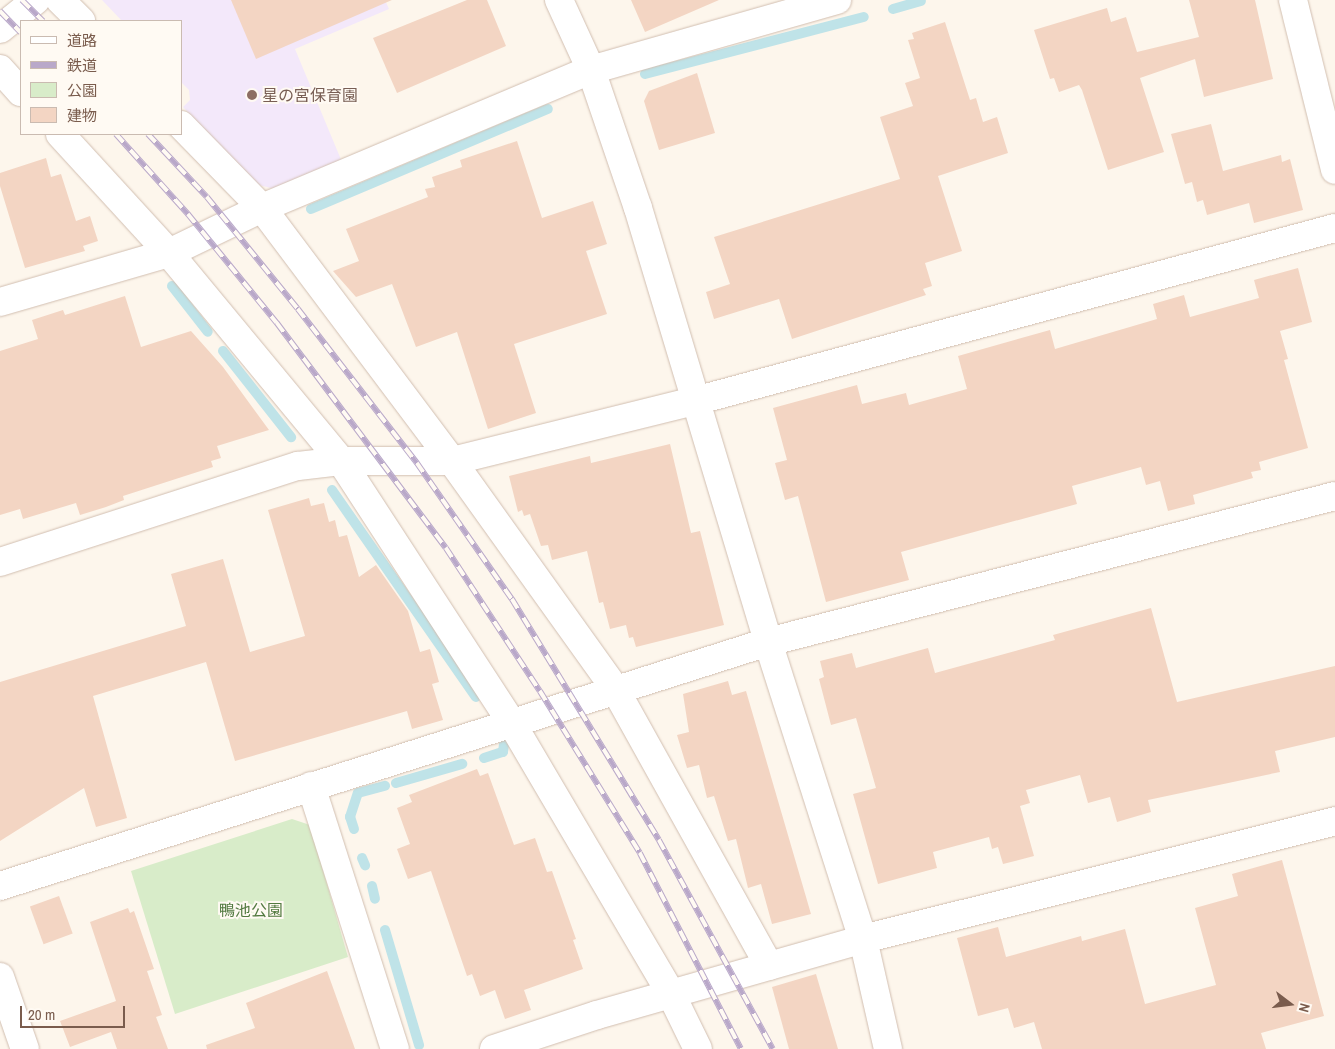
<!DOCTYPE html>
<meta charset="utf-8">
<style>
body{margin:0}
#map{position:relative;width:1335px;height:1049px;overflow:hidden;background:#fdf6ec;font-family:"Archivo Narrow","Noto Sans JP",sans-serif}
div>[style]{position:absolute}
[style*='--x']{left:calc(var(--x)*1px);top:calc(var(--y)*1px);width:calc(var(--w)*1px);rotate:calc(var(--a)*1deg)}
.education>*{inset:0;background:#f3e8fa}
.green>*{inset:0;background:#d8ecc9}
.stream>*{height:10px;margin:-5px;padding:0 5px;transform-origin:5px;border-radius:5px;background:#bfe3e8}
.building>*{inset:0;background:#f3d5c3;transform-origin:0 0}
.roads{filter:drop-shadow(0 0 1px #d1beb0) drop-shadow(0 0 1px #d1beb0)}
.minor>*{height:28px;margin:-14px;padding:0 14px;transform-origin:14px;border-radius:14px;background:#fff}
.rail>*{height:5.5px;margin-top:-2.75px;transform-origin:0;background:repeating-linear-gradient(90deg,#fffaf3 0 11px,#b9a8c9 0 22px);box-sizing:border-box;border-block:1px solid #b9a8c9}
.dots>*{width:14px;height:14px;translate:-50% -50%;box-sizing:border-box;border:2px solid #fffaf3;border-radius:50%}
span{translate:-50% -50%;white-space:nowrap;text-align:center;line-height:1.15;-webkit-text-stroke:4px #fffaf3;paint-order:stroke}
.education-label{font-size:16px;color:#785e54}
.left{translate:0 -50%;text-align:left}
.park-label{font-size:16px;color:#537a41}
.legend{position:absolute;left:20px;top:20px;width:162px;height:115px;box-sizing:border-box;background:#fffaf3;border:1px solid #cabbb1;margin:0;padding:6px 9px;list-style:none;font-size:15px;color:#7a5c4d}
.legend li{display:flex;align-items:center;gap:10px;height:25px}
.legend b{width:25px;border:1px solid #cabbb1}
.north{position:absolute;left:1265px;top:979px;width:50px;height:50px;-webkit-text-stroke:4px #fffaf3;paint-order:stroke;rotate:105deg;font-size:14px;font-weight:700;line-height:20px;text-align:center;color:#7a5c4d}
.north::after{content:'';display:block;margin:auto;width:18px;height:22px;background:#7a5c4d;clip-path:polygon(50% 0,100% 100%,50% 72%,0 100%)}
.scale{position:absolute;left:20px;top:1006px;width:105px;height:22px;box-sizing:border-box;border:2px solid #7a5c4d;border-top:0;padding-left:6px;font-size:15px;line-height:18px;white-space:nowrap;color:#7a5c4d;-webkit-text-stroke:4px #fffaf3;paint-order:stroke}
</style>
<div id="map">
<div class="education">
<i style="clip-path:polygon(102px 0,385px 0,389px 9px,295px 49px,342px 162px,275px 189px,255px 184px,183px 107px,190px 100px,189px 90px,181px 82px,181px 21px,122px 21px)"></i>
</div>
<div class="green">
<i style="clip-path:polygon(292px 819px,310px 825px,348px 957px,175px 1014px,131px 871px)"></i>
</div>
<div class="stream">
<i style="--x:893;--y:9;--w:29;--a:-16"></i>
<i style="--x:645;--y:74;--w:226;--a:-14.6"></i>
<i style="--x:311;--y:209;--w:257;--a:-22.9"></i>
<i style="--x:172;--y:286;--w:58;--a:52"></i>
<i style="--x:223;--y:351;--w:110;--a:51.7"></i>
<i style="--x:332;--y:490;--w:252;--a:55.2"></i>
<i style="--x:484;--y:758;--w:20;--a:-18"></i>
<i style="--x:503;--y:752;--w:8;--a:-83"></i>
<i style="--x:396;--y:783;--w:69;--a:-16.1"></i>
<i style="--x:354;--y:829;--w:13;--a:-108"></i>
<i style="--x:350;--y:817;--w:25;--a:-72"></i>
<i style="--x:358;--y:793;--w:28;--a:-15"></i>
<i style="--x:362;--y:858;--w:8;--a:67"></i>
<i style="--x:372;--y:886;--w:13;--a:77"></i>
<i style="--x:385;--y:930;--w:120;--a:73.5"></i>
</div>
<div class="building">
<i style="clip-path:polygon(231px 0,392px 0,256px 59px)"></i>
<i style="clip-path:polygon(467px 0,487px 0,506px 46px,397px 93px,373px 38px)"></i>
<i style="clip-path:polygon(631px 0,719px 0,645px 32px)"></i>
<i style="clip-path:polygon(1189px 0,1255px 0,1273px 79px,1204px 97px,1195px 59px,1140px 78px,1164px 152px,1108px 170px,1082px 90px,1079px 85px,1059px 92px,1054px 78px,1050px 79px,1034px 30px,1107px 8px,1111px 22px,1126px 17px,1137px 52px,1199px 37px)"></i>
<i style="clip-path:polygon(945px 22px,970px 100px,976px 98px,983px 122px,997px 117px,1008px 153px,938px 176px,962px 251px,925px 263px,932px 286px,923px 289px,926px 295px,792px 339px,779px 299px,714px 319px,706px 292px,730px 284px,714px 237px,900px 179px,880px 117px,913px 106px,905px 83px,920px 78px,908px 40px,914px 39px,912px 33px)"></i>
<i style="clip-path:polygon(697px 73px,715px 133px,659px 150px,644px 101px,649px 91px)"></i>
<i style="clip-path:polygon(1211px 124px,1223px 171px,1281px 155px,1282px 162px,1290px 159px,1303px 210px,1254px 223px,1249px 203px,1207px 215px,1203px 200px,1197px 202px,1192px 182px,1185px 184px,1171px 134px)"></i>
<i style="clip-path:polygon(517px 141px,542px 218px,593px 201px,607px 244px,586px 251px,607px 314px,514px 344px,536px 413px,488px 429px,457px 332px,416px 347px,392px 284px,356px 297px,333px 271px,359px 261px,346px 229px,428px 197px,425px 189px,435px 187px,432px 177px,462px 167px,460px 160px)"></i>
<i style="clip-path:polygon(46px 158px,51px 177px,61px 174px,76px 221px,90px 216px,98px 241px,83px 246px,85px 251px,25px 268px,0 186px,0 173px)"></i>
<i style="clip-path:polygon(1298px 268px,1312px 322px,1280px 331px,1288px 359px,1284px 360px,1308px 448px,1259px 462px,1261px 470px,1251px 472px,1253px 478px,1193px 495px,1195px 504px,1168px 511px,1160px 481px,1146px 485px,1141px 467px,1072px 486px,1077px 504px,901px 552px,909px 580px,826px 602px,798px 496px,785px 500px,775px 463px,787px 460px,773px 408px,857px 385px,862px 404px,906px 393px,909px 405px,967px 389px,958px 356px,1050px 330px,1055px 349px,1157px 319px,1153px 304px,1184px 295px,1190px 317px,1259px 298px,1254px 280px)"></i>
<i style="clip-path:polygon(125px 296px,141px 347px,191px 331px,223px 367px,269px 430px,217px 446px,221px 458px,211px 461px,213px 467px,123px 496px,124px 500px,106px 507px,80px 515px,76px 503px,23px 519px,20px 509px,0 515px,0 351px,38px 339px,32px 320px,63px 310px,65px 315px)"></i>
<i style="clip-path:polygon(670px 444px,691px 533px,700px 531px,724px 625px,636px 647px,633px 637px,629px 638px,626px 625px,610px 629px,603px 602px,599px 603px,587px 551px,552px 560px,548px 545px,541px 546px,530px 514px,524px 516px,522px 510px,518px 512px,509px 476px,590px 456px,591px 463px)"></i>
<i style="clip-path:polygon(309px 498px,311px 506px,324px 503px,329px 522px,335px 520px,339px 537px,347px 535px,359px 577px,376px 565px,408px 611px,420px 652px,430px 649px,439px 682px,432px 684px,443px 720px,412px 729px,407px 711px,235px 761px,206px 662px,93px 696px,127px 818px,96px 827px,84px 788px,0 841px,0 682px,186px 626px,171px 574px,223px 559px,250px 652px,305px 636px,268px 510px)"></i>
<i style="clip-path:polygon(1151px 608px,1177px 702px,1335px 666px,1335px 737px,1275px 751px,1280px 772px,1148px 800px,1151px 812px,1117px 822px,1110px 797px,1088px 803px,1080px 775px,1026px 790px,1030px 803px,1020px 806px,1034px 856px,1003px 864px,998px 847px,992px 849px,989px 837px,933px 852px,937px 868px,878px 884px,853px 794px,876px 788px,856px 718px,831px 725px,819px 679px,824px 677px,820px 661px,852px 653px,856px 668px,928px 648px,935px 673px,1055px 640px,1053px 635px)"></i>
<i style="clip-path:polygon(728px 681px,732px 695px,746px 691px,811px 914px,772px 924px,761px 884px,748px 888px,736px 839px,728px 841px,714px 796px,707px 798px,699px 765px,687px 768px,677px 735px,689px 732px,683px 694px)"></i>
<i style="clip-path:polygon(477px 769px,480px 776px,488px 773px,514px 845px,535px 838px,547px 872px,552px 871px,576px 939px,573px 940px,583px 969px,524px 990px,531px 1010px,505px 1019px,495px 990px,480px 996px,472px 974px,467px 976px,431px 871px,408px 879px,397px 849px,410px 844px,397px 808px,412px 802px,409px 795px)"></i>
<i style="clip-path:polygon(1282px 860px,1324px 1016px,1261px 1033px,1266px 1049px,1042px 1049px,1034px 1022px,1014px 1028px,1008px 1008px,978px 1016px,957px 938px,998px 927px,1006px 957px,1081px 936px,1082px 941px,1125px 929px,1145px 1004px,1216px 985px,1195px 908px,1238px 896px,1232px 874px)"></i>
<i style="left:59px;top:896px;width:40px;height:31px;rotate:70deg"></i>
<i style="clip-path:polygon(128px 908px,130px 913px,134px 911px,154px 969px,147px 971px,162px 1015px,156px 1017px,168px 1049px,117px 1049px,111px 1032px,70px 1047px,60px 1021px,116px 1001px,90px 922px)"></i>
<i style="clip-path:polygon(327px 971px,355px 1049px,207px 1049px,206px 1045px,255px 1028px,246px 1003px)"></i>
<i style="clip-path:polygon(816px 974px,838px 1049px,789px 1049px,772px 987px)"></i>
</div>
<div class="roads">
<div class="minor">
<i style="--x:60;--y:0;--w:30;--a:45"></i>
<i style="--x:559;--y:0;--w:77;--a:65.4"></i>
<i style="--x:591;--y:70;--w:146;--a:71.2"></i>
<i style="--x:638;--y:208;--w:453;--a:73.3"></i>
<i style="--x:768;--y:642;--w:312;--a:72.3"></i>
<i style="--x:863;--y:939;--w:113;--a:77.2"></i>
<i style="--x:1293;--y:0;--w:175;--a:76.1"></i>
<i style="--x:0;--y:29;--w:46;--a:-38.9"></i>
<i style="--x:0;--y:69;--w:31;--a:48"></i>
<i style="--x:181;--y:125;--w:116;--a:45.7"></i>
<i style="--x:262;--y:208;--w:316;--a:53.1"></i>
<i style="--x:452;--y:461;--w:280;--a:54.4"></i>
<i style="--x:615;--y:689;--w:317;--a:60.9"></i>
<i style="--x:60;--y:134;--w:161;--a:47.5"></i>
<i style="--x:169;--y:253;--w:270;--a:50.4"></i>
<i style="--x:341;--y:461;--w:311;--a:56.9"></i>
<i style="--x:511;--y:722;--w:316;--a:59.5"></i>
<i style="--x:671;--y:994;--w:61;--a:63.9"></i>
<i style="--x:0;--y:302;--w:176;--a:-16.2"></i>
<i style="--x:169;--y:253;--w:103;--a:-25.8"></i>
<i style="--x:262;--y:208;--w:357;--a:-22.8"></i>
<i style="--x:591;--y:70;--w:256;--a:-15.9"></i>
<i style="--x:0;--y:562;--w:313;--a:-17.9"></i>
<i style="--x:298;--y:466;--w:43;--a:-6.6"></i>
<i style="--x:341;--y:461;--w:111;--a:0"></i>
<i style="--x:452;--y:461;--w:250;--a:-13.9"></i>
<i style="--x:695;--y:401;--w:663;--a:-15.13"></i>
<i style="--x:311;--y:786;--w:276;--a:72.3"></i>
<i style="--x:0;--y:886;--w:806;--a:-17.63"></i>
<i style="--x:768;--y:642;--w:585;--a:-14.44"></i>
<i style="--x:0;--y:977;--w:76;--a:70.9"></i>
<i style="--x:494;--y:1049;--w:108;--a:-18.3"></i>
<i style="--x:597;--y:1015;--w:277;--a:-15.9"></i>
<i style="--x:863;--y:939;--w:487;--a:-14"></i>
</div>
</div>
<div class="rail">
<i style="--x:22;--y:0;--w:30;--a:45"></i>
<i style="--x:0;--y:11;--w:30;--a:46"></i>
<i style="--x:116;--y:134;--w:108;--a:48"></i>
<i style="--x:188;--y:214;--w:141;--a:50.8"></i>
<i style="--x:277;--y:323;--w:281;--a:53.1"></i>
<i style="--x:446;--y:548;--w:171;--a:56.7"></i>
<i style="--x:540;--y:691;--w:190;--a:58.3"></i>
<i style="--x:640;--y:853;--w:220;--a:62.7"></i>
<i style="--x:148;--y:134;--w:86;--a:46.9"></i>
<i style="--x:207;--y:197;--w:144;--a:50.9"></i>
<i style="--x:298;--y:309;--w:195;--a:52.3"></i>
<i style="--x:417;--y:463;--w:166;--a:55.1"></i>
<i style="--x:512;--y:599;--w:282;--a:58.6"></i>
<i style="--x:659;--y:840;--w:238;--a:61.4"></i>
</div>
<div class="dots">
<i style="left:252px;top:95px;background:#8d6e63"></i>
</div>
<div class="education-label">
<span class="left" style="left:262px;top:95px">星の宮保育園</span>
</div>
<div class="park-label">
<span style="left:251px;top:910px">鴨池公園</span>
</div>
<ul class="legend">
<li><b style="height:6px;background:#fff"></b>道路</li>
<li><b style="height:6px;background:#b9a8c9"></b>鉄道</li>
<li><b style="height:14px;background:#d8ecc9"></b>公園</li>
<li><b style="height:14px;background:#f3d5c3"></b>建物</li>
</ul>
<div class="north">N</div>
<div class="scale">20 m</div>
</div>
